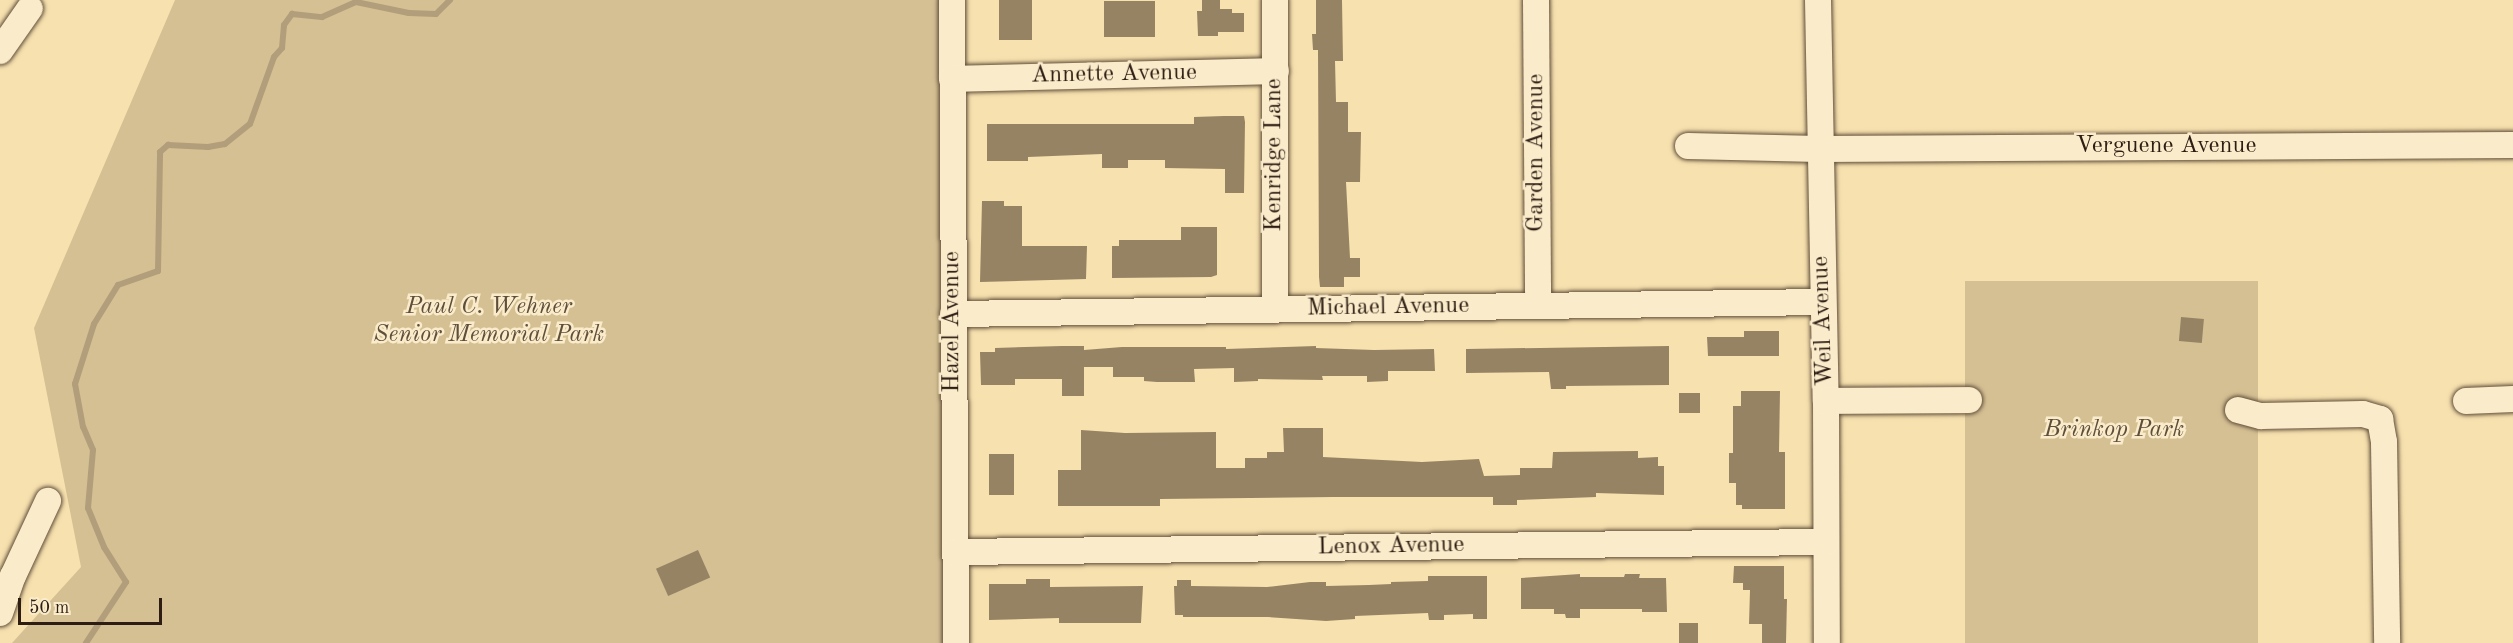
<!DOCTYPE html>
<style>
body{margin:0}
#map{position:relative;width:2513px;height:643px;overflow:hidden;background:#f7e1af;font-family:"Old Standard TT",serif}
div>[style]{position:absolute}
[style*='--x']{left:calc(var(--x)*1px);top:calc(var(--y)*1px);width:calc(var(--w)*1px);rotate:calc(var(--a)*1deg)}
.green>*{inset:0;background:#d5c094;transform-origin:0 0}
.stream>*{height:6px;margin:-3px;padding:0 3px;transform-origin:3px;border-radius:3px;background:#b29e7a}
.building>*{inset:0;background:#968364;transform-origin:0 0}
.roads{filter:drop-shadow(0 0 2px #604e3a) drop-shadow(0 0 2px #604e3a)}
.minor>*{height:26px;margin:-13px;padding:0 13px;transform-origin:13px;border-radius:13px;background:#faeccb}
span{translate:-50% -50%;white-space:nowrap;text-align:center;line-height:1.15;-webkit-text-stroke:5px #faeccb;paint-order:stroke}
.street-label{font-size:24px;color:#2d1d13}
.park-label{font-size:24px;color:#5f4e3a;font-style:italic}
.scale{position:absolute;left:18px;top:598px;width:144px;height:27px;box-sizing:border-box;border:3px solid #2d1d13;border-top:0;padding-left:8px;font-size:18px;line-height:21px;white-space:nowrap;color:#2d1d13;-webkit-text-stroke:4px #faeccb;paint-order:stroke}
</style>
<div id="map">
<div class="green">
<i style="clip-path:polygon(175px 0,940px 0,945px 643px,12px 643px,81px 567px,34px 328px)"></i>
<i style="left:1965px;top:281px;width:293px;height:362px"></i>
</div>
<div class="stream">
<i style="--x:86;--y:643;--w:73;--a:-56.7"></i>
<i style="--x:126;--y:582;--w:41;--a:-122.2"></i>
<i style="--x:104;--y:547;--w:42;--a:-112.3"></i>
<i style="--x:88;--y:508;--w:58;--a:-85.1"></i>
<i style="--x:93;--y:450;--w:25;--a:-113"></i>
<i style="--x:83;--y:427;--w:44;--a:-100.5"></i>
<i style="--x:75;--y:384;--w:63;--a:-72.4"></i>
<i style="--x:94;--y:324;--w:46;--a:-58.4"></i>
<i style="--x:118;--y:285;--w:42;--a:-19.3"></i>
<i style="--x:158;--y:271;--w:119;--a:-89"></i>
<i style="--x:160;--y:152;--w:11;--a:-41"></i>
<i style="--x:168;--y:145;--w:40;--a:2.9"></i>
<i style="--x:208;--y:147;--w:17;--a:-10"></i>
<i style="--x:225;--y:144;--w:32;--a:-39"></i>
<i style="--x:250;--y:124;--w:71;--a:-70.3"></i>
<i style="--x:274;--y:57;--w:12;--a:-48"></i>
<i style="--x:282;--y:48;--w:23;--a:-85"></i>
<i style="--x:284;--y:25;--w:14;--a:-54"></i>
<i style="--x:292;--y:14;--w:30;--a:6"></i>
<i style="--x:322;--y:17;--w:37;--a:-24"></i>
<i style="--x:356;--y:2;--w:54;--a:11.7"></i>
<i style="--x:409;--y:13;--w:27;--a:2"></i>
<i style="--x:436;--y:14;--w:20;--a:-45"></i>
</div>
<div class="building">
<i style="left:999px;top:0;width:33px;height:40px"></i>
<i style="clip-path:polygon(1202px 0,1220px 0,1220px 9px,1232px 9px,1232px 13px,1244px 13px,1244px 32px,1218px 32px,1218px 36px,1198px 36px,1197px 11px,1202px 11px)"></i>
<i style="clip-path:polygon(1316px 0,1342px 0,1343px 61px,1335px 61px,1336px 102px,1348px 102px,1348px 132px,1361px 132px,1360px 182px,1346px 182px,1350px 258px,1360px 258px,1360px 277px,1344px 277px,1344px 287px,1320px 287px,1319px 277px,1318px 50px,1313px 50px,1312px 34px,1316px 34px)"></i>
<i style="left:1104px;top:1px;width:51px;height:36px"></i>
<i style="clip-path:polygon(1224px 116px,1244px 116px,1245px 122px,1244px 193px,1225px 193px,1225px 169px,1165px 168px,1165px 160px,1128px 160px,1128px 168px,1102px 168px,1102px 154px,1028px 157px,1028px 161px,987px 161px,987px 124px,1194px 124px,1194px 117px)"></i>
<i style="clip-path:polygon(982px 201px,1004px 201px,1004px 206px,1022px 206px,1022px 246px,1087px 246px,1086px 279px,980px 282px)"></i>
<i style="clip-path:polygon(1181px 227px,1217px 227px,1217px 275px,1211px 277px,1112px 278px,1112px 246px,1119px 246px,1119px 240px,1181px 240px)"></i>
<i style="left:2181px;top:317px;width:23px;height:24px;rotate:5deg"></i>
<i style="clip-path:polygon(1744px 331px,1779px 331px,1779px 356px,1708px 356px,1707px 337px,1744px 337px)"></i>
<i style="clip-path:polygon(1062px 346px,1084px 346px,1084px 350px,1122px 347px,1226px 347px,1226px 349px,1316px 346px,1316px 348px,1374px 350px,1434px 349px,1435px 371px,1388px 371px,1388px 381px,1367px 382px,1367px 376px,1322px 376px,1323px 380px,1258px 379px,1258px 381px,1234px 382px,1234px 368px,1194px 369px,1195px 382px,1157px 382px,1144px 381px,1144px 377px,1113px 377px,1113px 367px,1084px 367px,1084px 396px,1062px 396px,1062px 379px,1015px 379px,1015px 385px,981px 385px,980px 352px,995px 352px,995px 348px)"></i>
<i style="clip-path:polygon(1669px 346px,1669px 385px,1566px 386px,1566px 389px,1551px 389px,1549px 372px,1466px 373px,1466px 349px)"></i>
<i style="clip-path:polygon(1741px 391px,1780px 391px,1779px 452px,1785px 452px,1785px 509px,1742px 509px,1742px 505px,1736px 505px,1736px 483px,1729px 483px,1729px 453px,1733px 453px,1733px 406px,1741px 406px)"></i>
<i style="left:1679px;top:393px;width:21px;height:20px"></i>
<i style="clip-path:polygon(1283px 428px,1323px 428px,1323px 457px,1422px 462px,1479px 459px,1484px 476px,1520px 475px,1520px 468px,1552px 468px,1553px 452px,1638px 451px,1638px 458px,1658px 457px,1658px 466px,1664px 466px,1664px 495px,1596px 493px,1596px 497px,1517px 500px,1517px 505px,1493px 505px,1493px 497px,1333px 497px,1160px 499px,1160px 506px,1058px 506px,1058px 470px,1081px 470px,1081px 430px,1125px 433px,1216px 432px,1216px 468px,1245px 468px,1245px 458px,1267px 458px,1267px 452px,1284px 452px)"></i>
<i style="left:989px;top:454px;width:25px;height:41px"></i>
<i style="left:698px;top:550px;width:30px;height:46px;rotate:66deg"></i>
<i style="clip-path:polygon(1734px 566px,1784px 566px,1784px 599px,1787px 599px,1786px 643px,1762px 643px,1762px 624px,1749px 624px,1750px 590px,1743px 590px,1743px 583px,1733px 583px)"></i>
<i style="clip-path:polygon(1580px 574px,1580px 577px,1624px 577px,1625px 574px,1640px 574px,1639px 578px,1666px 578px,1667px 612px,1642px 612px,1642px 609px,1580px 609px,1580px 618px,1566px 618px,1565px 614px,1554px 614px,1554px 609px,1521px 609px,1521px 578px)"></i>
<i style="clip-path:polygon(1428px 576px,1487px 576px,1487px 619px,1473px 619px,1473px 614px,1444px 615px,1444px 620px,1429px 620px,1428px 613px,1355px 616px,1355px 619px,1326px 621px,1268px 617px,1183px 617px,1183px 615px,1175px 615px,1174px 586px,1177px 586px,1177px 580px,1191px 580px,1191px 586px,1267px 587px,1310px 582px,1326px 582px,1326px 586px,1369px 585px,1391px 584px,1391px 582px,1428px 581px)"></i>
<i style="clip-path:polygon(1026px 579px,1050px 579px,1050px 587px,1143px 586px,1141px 623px,1059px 623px,1059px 618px,989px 620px,989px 584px,1026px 584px)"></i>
<i style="left:1679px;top:623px;width:19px;height:20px"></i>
</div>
<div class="roads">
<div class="minor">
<i style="--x:952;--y:0;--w:643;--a:89.64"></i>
<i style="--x:1275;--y:0;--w:309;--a:90"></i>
<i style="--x:1536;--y:0;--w:306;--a:89.6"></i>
<i style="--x:1818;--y:0;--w:401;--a:88.9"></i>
<i style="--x:1826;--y:401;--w:242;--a:89.8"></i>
<i style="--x:0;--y:51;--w:52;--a:-55.1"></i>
<i style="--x:952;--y:79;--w:324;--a:-1.4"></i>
<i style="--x:1688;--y:146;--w:131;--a:1.3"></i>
<i style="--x:1819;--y:149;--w:694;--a:-0.33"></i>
<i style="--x:953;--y:314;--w:870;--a:-0.79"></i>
<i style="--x:1826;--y:401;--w:143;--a:-0.4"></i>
<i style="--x:2466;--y:401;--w:47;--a:-2.4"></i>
<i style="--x:2238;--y:410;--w:24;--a:15"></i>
<i style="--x:2261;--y:416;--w:102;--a:-1.1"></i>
<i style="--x:2363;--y:414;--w:18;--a:16"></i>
<i style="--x:2380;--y:419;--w:23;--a:80"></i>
<i style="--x:2384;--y:442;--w:201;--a:89.1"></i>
<i style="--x:955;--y:552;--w:871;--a:-0.66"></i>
<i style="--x:0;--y:613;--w:39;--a:-71"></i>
<i style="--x:13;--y:576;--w:83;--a:-65"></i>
</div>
</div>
<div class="street-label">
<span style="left:1114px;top:75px;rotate:-1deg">Annette Avenue</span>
<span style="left:2166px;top:147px">Verguene Avenue</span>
<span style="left:1537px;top:153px;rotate:-90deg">Garden Avenue</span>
<span style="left:1275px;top:155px;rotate:-90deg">Kenridge Lane</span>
<span style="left:1388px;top:308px;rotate:-1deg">Michael Avenue</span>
<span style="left:1824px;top:321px;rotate:-92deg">Weil Avenue</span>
<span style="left:953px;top:322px;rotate:-90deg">Hazel Avenue</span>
<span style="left:1391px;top:547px;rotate:-1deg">Lenox Avenue</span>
</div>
<div class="park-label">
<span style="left:489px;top:322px">Paul C. Wehner<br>Senior Memorial Park</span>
<span style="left:2114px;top:431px">Brinkop Park</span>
</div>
<div class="scale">50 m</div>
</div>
